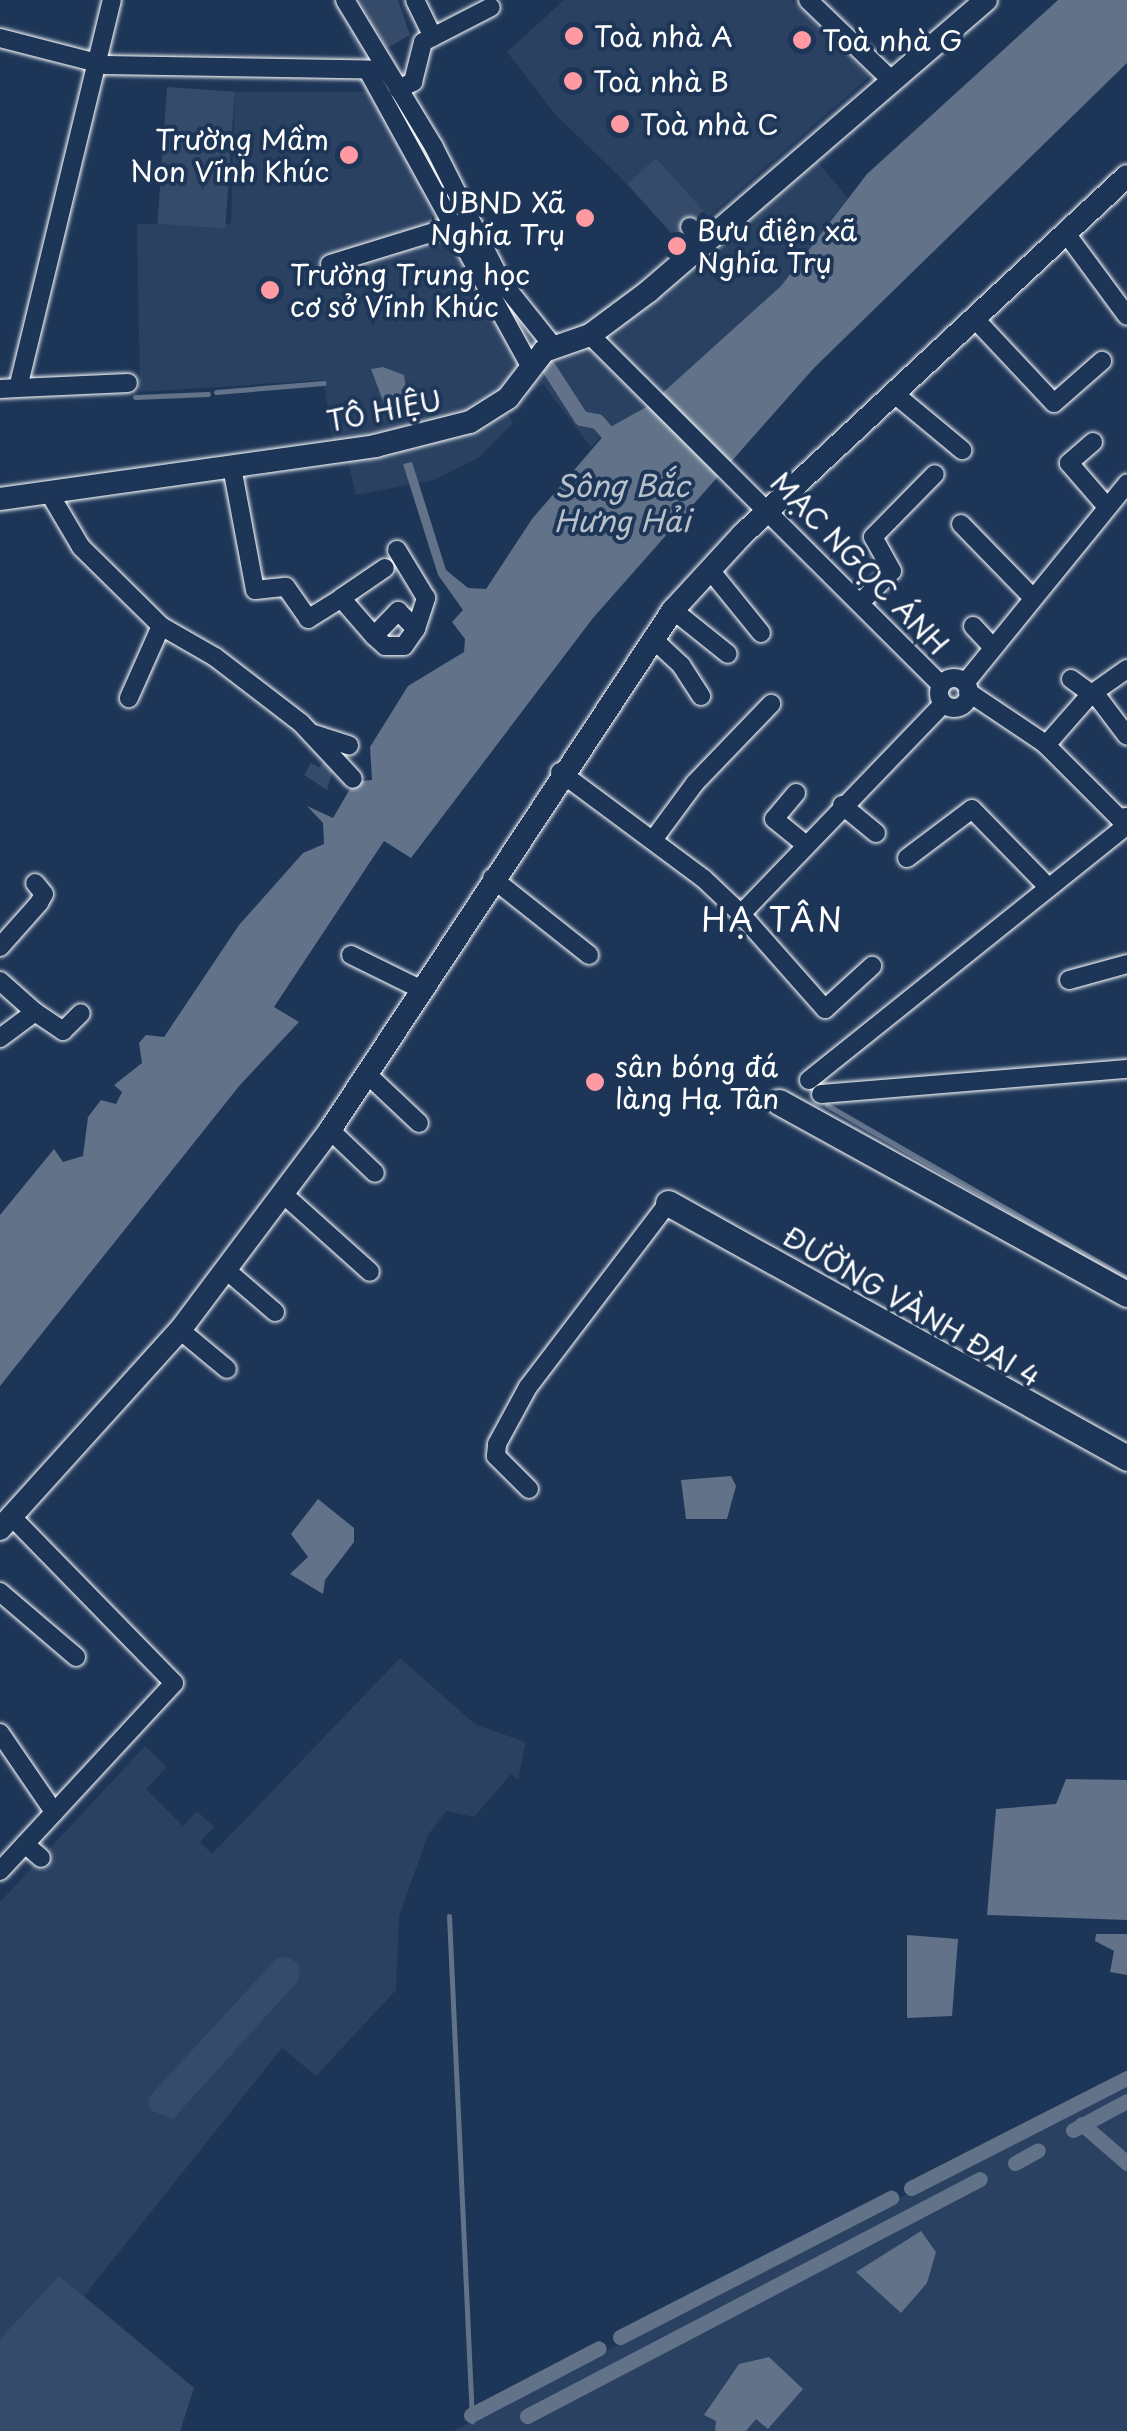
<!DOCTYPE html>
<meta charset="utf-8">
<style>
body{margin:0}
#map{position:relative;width:1127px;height:2431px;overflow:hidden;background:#1d3557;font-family:"Playpen Sans",sans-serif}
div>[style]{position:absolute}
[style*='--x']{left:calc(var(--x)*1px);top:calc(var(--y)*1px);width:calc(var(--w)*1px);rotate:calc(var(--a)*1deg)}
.built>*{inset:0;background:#2a4161}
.green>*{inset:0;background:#364b69;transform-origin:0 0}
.water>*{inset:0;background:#617289}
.stream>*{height:5px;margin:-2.5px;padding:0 2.5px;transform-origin:2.5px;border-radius:2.5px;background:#617289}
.canal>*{height:15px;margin:-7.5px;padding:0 7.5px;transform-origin:7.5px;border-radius:7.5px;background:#617289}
.roads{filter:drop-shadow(0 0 2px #fff) drop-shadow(0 0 2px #fff)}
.street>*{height:18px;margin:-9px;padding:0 9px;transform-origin:9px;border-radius:9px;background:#1d3557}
.street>.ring{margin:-9px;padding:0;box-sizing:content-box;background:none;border:18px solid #1d3557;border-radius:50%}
.secondary>*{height:22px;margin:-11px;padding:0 11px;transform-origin:11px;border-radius:11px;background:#1d3557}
.primary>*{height:25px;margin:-12.5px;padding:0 12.5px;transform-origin:12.5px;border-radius:12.5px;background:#1d3557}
.dots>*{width:28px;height:28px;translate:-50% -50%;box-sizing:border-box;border:5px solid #1d3557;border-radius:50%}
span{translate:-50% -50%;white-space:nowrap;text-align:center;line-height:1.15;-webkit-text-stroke:8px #1d3557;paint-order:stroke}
.poi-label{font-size:28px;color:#fff}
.left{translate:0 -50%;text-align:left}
.right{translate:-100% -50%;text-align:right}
.street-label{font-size:28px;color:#fff}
.water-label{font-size:30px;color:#b8c0ca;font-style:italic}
.quarter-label{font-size:32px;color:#fff;letter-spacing:2.5px}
</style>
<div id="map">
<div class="built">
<i style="clip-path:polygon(564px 0,790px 0,870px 76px,708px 217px,656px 158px,628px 185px,555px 114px,507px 52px)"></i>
<i style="clip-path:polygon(382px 11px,389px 21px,374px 31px,443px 143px,501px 271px,552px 330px,565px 333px,672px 260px,703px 223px,711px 224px,802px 143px,848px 198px,781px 286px,648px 406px,612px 426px,591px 447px,543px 384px,505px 409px,513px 423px,478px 458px,434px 480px,356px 495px,348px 462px,333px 442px,323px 380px,140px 392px,137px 224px,231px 224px,235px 92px,365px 92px,362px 60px,347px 33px)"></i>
<i style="clip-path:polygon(400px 1658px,476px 1725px,526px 1742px,518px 1780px,511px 1774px,474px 1817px,446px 1811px,428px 1835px,399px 1916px,396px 1990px,316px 2076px,282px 2048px,84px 2296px,194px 2388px,180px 2431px,0 2431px,0 1902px,145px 1746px,167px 1767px,146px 1789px,183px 1826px,197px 1811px,214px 1827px,200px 1842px,212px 1854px)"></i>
<i style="clip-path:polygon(1127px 2078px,1127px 2431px,453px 2431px,890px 2203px)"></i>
</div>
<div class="green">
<i style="clip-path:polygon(360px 0,398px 0,410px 35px,387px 48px)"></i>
<i style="left:167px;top:87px;width:68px;height:137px;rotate:4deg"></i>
<i style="left:656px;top:158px;width:71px;height:39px;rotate:48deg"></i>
<i style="clip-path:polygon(321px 745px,336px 760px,327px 790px,304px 775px,311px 763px,319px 767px,330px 755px,316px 754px)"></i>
<i style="clip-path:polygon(289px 1957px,300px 1966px,298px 1981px,173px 2119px,150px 2110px,148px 2098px,277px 1958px)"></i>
<i style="clip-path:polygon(59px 2276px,194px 2388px,180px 2431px,0 2431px,0 2339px)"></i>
</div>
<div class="water">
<i style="clip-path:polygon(1058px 0,1127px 0,1127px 63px,814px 368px,593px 618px,411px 858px,384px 841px,274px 1007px,299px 1022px,240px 1085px,0 1386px,0 1215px,54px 1149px,63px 1162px,83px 1156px,88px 1117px,101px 1100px,116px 1104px,122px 1092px,114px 1085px,142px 1063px,139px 1043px,146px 1035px,164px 1037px,239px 925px,303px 853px,324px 844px,323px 823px,307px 806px,333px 818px,354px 782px,372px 780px,370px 747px,408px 686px,464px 652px,465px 639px,452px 622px,463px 610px,438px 575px,403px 464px,412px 462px,446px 570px,468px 588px,486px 589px,532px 519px,612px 426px,648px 406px,781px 286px,867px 174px)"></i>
<i style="clip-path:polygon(383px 367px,404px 375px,409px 409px,397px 419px,389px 417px,371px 369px)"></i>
<i style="clip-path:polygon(731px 1476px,736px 1486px,727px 1519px,686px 1519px,681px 1480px)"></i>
<i style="clip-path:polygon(318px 1499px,354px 1528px,354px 1542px,325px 1580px,323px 1594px,290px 1574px,308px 1557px,291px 1534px)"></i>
<i style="clip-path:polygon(1066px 1779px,1127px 1780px,1127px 1920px,987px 1915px,996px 1809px,1056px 1804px)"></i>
<i style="clip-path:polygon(1096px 1934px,1127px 1934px,1127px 1975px,1110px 1972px,1114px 1951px,1095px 1941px)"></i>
<i style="clip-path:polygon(907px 1935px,958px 1939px,952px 2016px,907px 2018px)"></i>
<i style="clip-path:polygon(921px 2231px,936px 2252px,927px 2283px,901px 2313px,856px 2272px)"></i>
<i style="clip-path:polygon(769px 2357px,803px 2389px,768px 2429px,756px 2419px,746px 2431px,715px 2431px,716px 2421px,704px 2415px,739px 2364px)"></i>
</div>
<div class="stream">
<i style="--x:216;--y:392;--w:108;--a:-4.8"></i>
<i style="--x:135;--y:397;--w:73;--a:-2.4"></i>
<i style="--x:827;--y:1105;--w:346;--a:30"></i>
<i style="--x:449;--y:1916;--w:506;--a:87.39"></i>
</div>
<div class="canal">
<i style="--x:548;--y:367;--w:61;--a:57.1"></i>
<i style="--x:581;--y:418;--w:16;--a:11"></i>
<i style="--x:597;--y:421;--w:35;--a:49"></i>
<i style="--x:1082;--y:2124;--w:60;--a:40.9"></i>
<i style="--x:1073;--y:2130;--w:61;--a:-28.2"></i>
<i style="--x:1015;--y:2163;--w:26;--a:-29"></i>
<i style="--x:911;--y:2188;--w:242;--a:-27"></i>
<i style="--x:620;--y:2337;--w:305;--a:-27.2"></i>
<i style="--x:471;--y:2415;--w:144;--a:-27.6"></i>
<i style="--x:527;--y:2416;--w:511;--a:-27.62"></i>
</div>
<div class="roads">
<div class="street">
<i style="--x:345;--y:0;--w:172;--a:58.8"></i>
<i style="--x:434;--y:147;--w:150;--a:63.4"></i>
<i style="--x:501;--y:281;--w:83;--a:51.3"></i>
<i style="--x:415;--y:0;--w:41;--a:64.1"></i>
<i style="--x:808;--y:0;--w:115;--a:43.9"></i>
<i style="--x:0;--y:38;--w:108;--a:14.4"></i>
<i style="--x:105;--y:65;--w:279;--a:1"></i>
<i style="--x:368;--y:71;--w:339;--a:61.2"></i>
<i style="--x:398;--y:89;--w:17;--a:-25"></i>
<i style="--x:413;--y:82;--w:41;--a:-76"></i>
<i style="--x:423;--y:42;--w:76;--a:-27.2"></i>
<i style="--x:690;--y:227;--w:21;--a:49"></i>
<i style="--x:1068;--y:236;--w:99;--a:53.6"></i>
<i style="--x:330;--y:264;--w:139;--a:-17.1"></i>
<i style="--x:975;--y:319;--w:115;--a:46.8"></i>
<i style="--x:1054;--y:403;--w:64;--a:-41.2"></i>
<i style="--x:590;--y:335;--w:496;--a:44.9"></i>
<i style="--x:18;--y:388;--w:110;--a:-2.6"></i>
<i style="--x:0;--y:389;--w:18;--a:-3"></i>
<i style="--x:18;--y:388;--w:399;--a:-76.4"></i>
<i style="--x:897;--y:396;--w:85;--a:39.7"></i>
<i style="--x:1093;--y:442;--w:32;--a:139"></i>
<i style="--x:1069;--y:463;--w:58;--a:49.2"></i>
<i style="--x:232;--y:467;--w:125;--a:79.4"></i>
<i style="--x:255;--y:590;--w:31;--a:-6"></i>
<i style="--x:286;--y:587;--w:39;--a:55"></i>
<i style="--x:308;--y:619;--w:39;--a:-32"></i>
<i style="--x:341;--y:598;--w:50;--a:49"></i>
<i style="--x:374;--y:636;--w:35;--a:-46"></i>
<i style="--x:398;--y:611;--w:25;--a:45"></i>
<i style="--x:416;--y:629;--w:33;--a:-72"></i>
<i style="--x:426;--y:598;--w:56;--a:-121.1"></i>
<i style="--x:48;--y:491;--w:65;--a:59.5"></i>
<i style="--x:81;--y:547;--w:112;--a:44.6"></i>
<i style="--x:161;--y:626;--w:79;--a:114"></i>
<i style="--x:961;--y:524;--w:103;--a:45.8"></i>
<i style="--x:710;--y:570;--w:81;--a:51"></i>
<i style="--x:341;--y:598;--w:53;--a:-34.3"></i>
<i style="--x:860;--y:603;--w:45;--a:-45"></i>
<i style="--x:892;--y:571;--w:39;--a:-119"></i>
<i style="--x:873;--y:537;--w:88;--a:-45.5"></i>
<i style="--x:673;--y:610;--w:70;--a:38.7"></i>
<i style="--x:161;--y:626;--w:62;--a:29.9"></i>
<i style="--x:215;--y:657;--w:108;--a:37.5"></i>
<i style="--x:301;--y:723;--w:76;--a:47.1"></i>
<i style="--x:973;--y:626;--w:25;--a:47"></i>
<i style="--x:374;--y:636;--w:15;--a:42"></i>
<i style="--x:385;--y:646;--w:19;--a:0"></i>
<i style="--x:404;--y:646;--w:21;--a:-55"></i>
<i style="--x:652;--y:638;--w:40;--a:43"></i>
<i style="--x:681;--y:665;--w:37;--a:57"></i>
<i class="ring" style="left:939px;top:678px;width:12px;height:12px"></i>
<i style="--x:1071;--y:679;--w:34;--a:36"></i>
<i style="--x:1099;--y:699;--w:46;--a:52.9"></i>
<i style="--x:965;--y:683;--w:257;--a:-50.9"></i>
<i style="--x:968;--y:692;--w:92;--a:33.9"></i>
<i style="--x:1044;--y:743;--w:106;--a:45"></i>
<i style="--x:1119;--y:818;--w:8;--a:-7"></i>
<i style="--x:311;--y:733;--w:40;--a:18"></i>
<i style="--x:1046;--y:745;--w:67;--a:-48.7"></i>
<i style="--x:1090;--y:695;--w:45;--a:-35.1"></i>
<i style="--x:560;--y:772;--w:179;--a:36.6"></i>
<i style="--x:704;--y:879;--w:51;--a:43.4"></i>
<i style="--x:741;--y:914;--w:291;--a:-46.1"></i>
<i style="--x:796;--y:793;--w:34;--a:130"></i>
<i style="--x:774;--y:819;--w:40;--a:39"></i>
<i style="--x:842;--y:805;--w:44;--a:39.5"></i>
<i style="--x:653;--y:840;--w:71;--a:-53.6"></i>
<i style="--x:695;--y:783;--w:110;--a:-46.1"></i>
<i style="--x:907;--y:858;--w:81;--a:-37"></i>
<i style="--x:972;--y:809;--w:109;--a:45.7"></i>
<i style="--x:492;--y:878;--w:124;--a:38.4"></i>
<i style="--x:741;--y:914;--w:127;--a:48.5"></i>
<i style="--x:825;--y:1009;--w:64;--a:-42.5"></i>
<i style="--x:0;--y:947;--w:59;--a:-48.4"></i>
<i style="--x:39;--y:903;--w:10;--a:-61"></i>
<i style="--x:44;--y:894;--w:14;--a:-129"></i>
<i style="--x:351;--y:955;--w:77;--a:26.2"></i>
<i style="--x:1069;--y:980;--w:60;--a:-15.4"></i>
<i style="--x:0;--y:981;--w:47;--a:41.5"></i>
<i style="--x:35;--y:1012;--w:44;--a:143.4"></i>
<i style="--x:35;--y:1012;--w:34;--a:34"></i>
<i style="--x:63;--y:1031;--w:25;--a:-45"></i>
<i style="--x:368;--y:1075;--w:70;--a:43.3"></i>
<i style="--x:809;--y:1080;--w:403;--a:-38.7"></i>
<i style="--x:821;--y:1094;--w:307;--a:-4.7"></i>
<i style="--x:330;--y:1130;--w:62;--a:43.7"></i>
<i style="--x:282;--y:1193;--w:118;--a:41.9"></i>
<i style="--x:225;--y:1269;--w:66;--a:40.7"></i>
<i style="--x:180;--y:1330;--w:61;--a:39.7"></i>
<i style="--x:529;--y:1489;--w:47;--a:-135"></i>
<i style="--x:496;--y:1456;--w:12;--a:-85"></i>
<i style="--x:497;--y:1444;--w:65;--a:-61.5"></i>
<i style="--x:528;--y:1387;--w:231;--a:-52.7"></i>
<i style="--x:0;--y:1592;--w:100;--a:40.5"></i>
<i style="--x:0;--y:1733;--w:96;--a:55.6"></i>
<i style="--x:25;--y:1844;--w:21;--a:41"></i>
<i style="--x:0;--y:1871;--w:256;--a:-47.2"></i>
<i style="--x:174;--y:1683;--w:232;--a:-134.3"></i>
</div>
<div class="secondary">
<i style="--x:0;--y:499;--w:379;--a:-8"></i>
<i style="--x:375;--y:446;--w:98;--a:-14.2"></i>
<i style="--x:470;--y:422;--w:45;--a:-32.3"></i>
<i style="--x:508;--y:398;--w:59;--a:-52.5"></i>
<i style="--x:544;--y:351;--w:49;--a:-19.2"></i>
<i style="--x:590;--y:335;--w:74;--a:-36.7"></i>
<i style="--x:649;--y:291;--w:445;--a:-40.8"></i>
<i style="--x:0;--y:1529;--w:268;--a:-47.9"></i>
<i style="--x:180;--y:1330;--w:250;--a:-53.1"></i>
<i style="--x:330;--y:1130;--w:623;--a:-56.59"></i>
<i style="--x:673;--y:610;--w:102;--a:-47.4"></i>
<i style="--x:742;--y:535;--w:526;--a:-43"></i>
</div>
<div class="primary">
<i style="--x:779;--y:1102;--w:397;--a:28.9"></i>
<i style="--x:668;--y:1203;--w:525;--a:29.05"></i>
</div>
</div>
<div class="dots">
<i style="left:574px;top:36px;background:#ff9aa2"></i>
<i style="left:802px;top:40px;background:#ff9aa2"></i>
<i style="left:573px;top:81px;background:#ff9aa2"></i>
<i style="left:620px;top:124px;background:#ff9aa2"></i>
<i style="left:349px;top:155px;background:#ff9aa2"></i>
<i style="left:585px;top:218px;background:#ff9aa2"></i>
<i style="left:677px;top:246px;background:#ff9aa2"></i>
<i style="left:270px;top:290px;background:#ff9aa2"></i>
<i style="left:595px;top:1082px;background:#ff9aa2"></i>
</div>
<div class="poi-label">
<span class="left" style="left:594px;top:36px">Toà nhà A</span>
<span class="left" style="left:822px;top:40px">Toà nhà G</span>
<span class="left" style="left:593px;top:81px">Toà nhà B</span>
<span class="left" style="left:640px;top:124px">Toà nhà C</span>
<span class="right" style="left:329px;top:155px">Trường Mầm<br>Non Vĩnh Khúc</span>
<span class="right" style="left:565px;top:218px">UBND Xã<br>Nghĩa Trụ</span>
<span class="left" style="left:697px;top:246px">Bưu điện xã<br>Nghĩa Trụ</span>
<span class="left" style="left:290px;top:290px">Trường Trung học<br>cơ sở Vĩnh Khúc</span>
<span class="left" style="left:615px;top:1082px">sân bóng đá<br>làng Hạ Tân</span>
</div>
<div class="street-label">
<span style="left:384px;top:410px;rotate:-11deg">TÔ HIỆU</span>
<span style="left:860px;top:563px;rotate:46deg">MẠC NGỌC ÁNH</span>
<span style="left:912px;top:1306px;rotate:30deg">ĐƯỜNG VÀNH ĐAI 4</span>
</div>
<div class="water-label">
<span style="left:622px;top:502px">Sông Bắc<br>Hưng Hải</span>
</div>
<div class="quarter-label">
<span style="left:773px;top:919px">HẠ TÂN</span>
</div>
</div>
